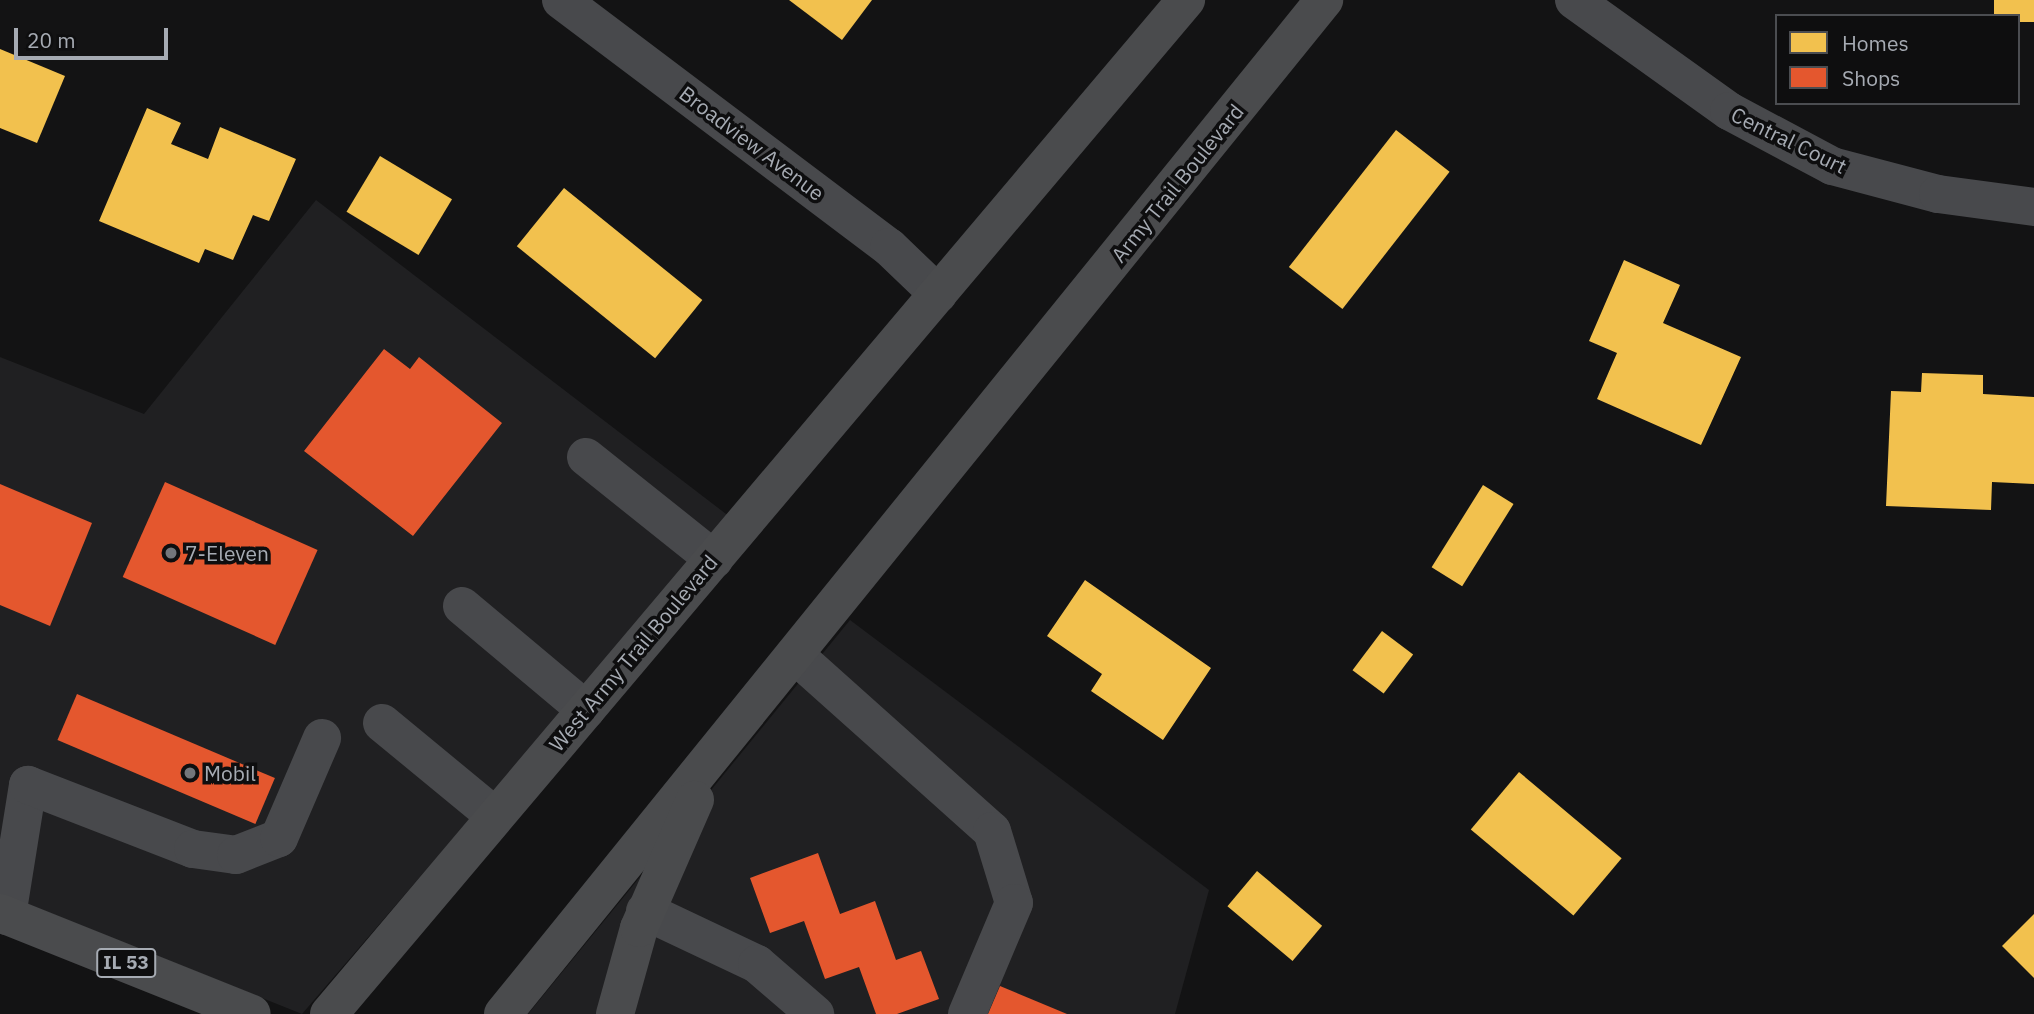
<!DOCTYPE html>
<style>
body{margin:0}
#map{position:relative;width:2034px;height:1014px;overflow:hidden;background:#131314;font-family:"IBM Plex Sans",sans-serif}
div>[style]{position:absolute}
[style*='--x']{left:calc(var(--x)*1px);top:calc(var(--y)*1px);width:calc(var(--w)*1px);rotate:calc(var(--a)*1deg)}
.built>*{inset:0;background:#202022}
.homes>*{inset:0;background:#f2c14e;transform-origin:0 0}
.shops>*{inset:0;background:#e4572e;transform-origin:0 0}
.minor>*{height:38px;margin:-19px;padding:0 19px;transform-origin:19px;border-radius:19px;background:#48494c}
.major>*{height:38px;margin:-19px;padding:0 19px;transform-origin:19px;border-radius:19px;background:#4a4b4d}
.dots>*{width:19px;height:19px;translate:-50% -50%;box-sizing:border-box;border:4px solid #0e0e0f;border-radius:50%}
span{translate:-50% -50%;white-space:nowrap;text-align:center;line-height:1.15;-webkit-text-stroke:7px #0e0e0f;paint-order:stroke}
.shield-label span{padding:2px 5px;background:#0e0e0f;border:2px solid;border-radius:5px;-webkit-text-stroke-width:0}
.shield-label{font-size:19px;color:#a6abb3;font-weight:700}
.street-label{font-size:21px;color:#a6abb3}
.poi-label{font-size:21px;color:#a6abb3}
.left{translate:0 -50%;text-align:left}
.legend{position:absolute;left:1775px;top:14px;width:245px;height:91px;box-sizing:border-box;background:#0e0e0f;border:2px solid #4b4d51;margin:0;padding:9px 12px;list-style:none;font-size:21px;color:#a6abb3}
.legend li{display:flex;align-items:center;gap:14px;height:35px}
.legend b{width:35px;border:2px solid #4b4d51}
.scale{position:absolute;left:14px;top:28px;width:154px;height:32px;box-sizing:border-box;border:4px solid #a6abb3;border-top:0;padding-left:9px;font-size:21px;line-height:24px;white-space:nowrap;color:#a6abb3;-webkit-text-stroke:5px #0e0e0f;paint-order:stroke}
</style>
<div id="map">
<div class="built">
<i style="clip-path:polygon(316px 200px,730px 517px,302px 1014px,0 893px,0 357px,144px 414px)"></i>
<i style="clip-path:polygon(850px 620px,1209px 890px,1175px 1014px,528px 1014px)"></i>
</div>
<div class="homes">
<i style="clip-path:polygon(789px 0,872px 0,842px 40px)"></i>
<i style="clip-path:polygon(1994px 0,2034px 0,2034px 22px,2018px 22px,2018px 16px,1994px 16px)"></i>
<i style="clip-path:polygon(0 49px,65px 76px,37px 143px,0 128px)"></i>
<i style="clip-path:polygon(147px 108px,181px 123px,171px 144px,208px 159px,220px 127px,296px 159px,269px 221px,253px 215px,233px 260px,205px 249px,199px 263px,99px 221px)"></i>
<i style="left:1396px;top:130px;width:68px;height:174px;rotate:38deg"></i>
<i style="left:380px;top:156px;width:84px;height:65px;rotate:31deg"></i>
<i style="left:564px;top:188px;width:178px;height:75px;rotate:39deg"></i>
<i style="clip-path:polygon(1624px 260px,1680px 285px,1663px 323px,1741px 357px,1701px 445px,1597px 399px,1617px 353px,1589px 341px)"></i>
<i style="clip-path:polygon(1922px 373px,1983px 375px,1983px 394px,2034px 397px,2034px 484px,1992px 482px,1991px 510px,1886px 506px,1891px 391px,1921px 392px)"></i>
<i style="left:1483px;top:485px;width:36px;height:97px;rotate:32deg"></i>
<i style="clip-path:polygon(1085px 580px,1211px 668px,1163px 740px,1091px 691px,1102px 674px,1047px 636px)"></i>
<i style="left:1382px;top:631px;width:39px;height:49px;rotate:37deg"></i>
<i style="left:1519px;top:772px;width:134px;height:75px;rotate:40deg"></i>
<i style="left:1257px;top:871px;width:85px;height:46px;rotate:40deg"></i>
<i style="clip-path:polygon(2034px 914px,2034px 978px,2002px 946px)"></i>
</div>
<div class="shops">
<i style="clip-path:polygon(384px 349px,410px 369px,419px 357px,502px 423px,413px 536px,304px 451px)"></i>
<i style="left:165px;top:482px;width:167px;height:104px;rotate:24deg"></i>
<i style="clip-path:polygon(0 484px,92px 523px,50px 626px,0 605px)"></i>
<i style="left:77px;top:694px;width:215px;height:50px;rotate:23deg"></i>
<i style="clip-path:polygon(818px 853px,840px 914px,875px 901px,896px 960px,921px 951px,939px 999px,897px 1014px,876px 1014px,859px 967px,825px 979px,804px 921px,770px 933px,750px 878px)"></i>
<i style="clip-path:polygon(1000px 986px,1067px 1014px,988px 1014px)"></i>
</div>
<div class="minor">
<i style="--x:561;--y:0;--w:411;--a:37"></i>
<i style="--x:889;--y:247;--w:68;--a:43.8"></i>
<i style="--x:1574;--y:0;--w:191;--a:35.6"></i>
<i style="--x:1729;--y:111;--w:117;--a:28.1"></i>
<i style="--x:1832;--y:166;--w:110;--a:14.8"></i>
<i style="--x:1938;--y:194;--w:97;--a:7.7"></i>
<i style="--x:586;--y:457;--w:164;--a:38.6"></i>
<i style="--x:462;--y:606;--w:162;--a:40"></i>
<i style="--x:795;--y:655;--w:264;--a:41.8"></i>
<i style="--x:992;--y:831;--w:75;--a:73"></i>
<i style="--x:1014;--y:903;--w:121;--a:112.9"></i>
<i style="--x:382;--y:723;--w:146;--a:39.5"></i>
<i style="--x:645;--y:911;--w:124;--a:25.3"></i>
<i style="--x:757;--y:964;--w:77;--a:40.8"></i>
<i style="--x:7;--y:916;--w:133;--a:-80.9"></i>
<i style="--x:28;--y:785;--w:177;--a:21.2"></i>
<i style="--x:193;--y:849;--w:43;--a:7.9"></i>
<i style="--x:236;--y:855;--w:46;--a:-21.6"></i>
<i style="--x:279;--y:838;--w:109;--a:-66.7"></i>
</div>
<div class="major">
<i style="--x:0;--y:913;--w:271;--a:21.8"></i>
<i style="--x:329;--y:1014;--w:1328;--a:-49.8"></i>
<i style="--x:503;--y:1014;--w:1305;--a:-51"></i>
<i style="--x:615;--y:1014;--w:89;--a:-74.4"></i>
<i style="--x:639;--y:928;--w:140;--a:-66.4"></i>
</div>
<div class="dots">
<i style="left:171px;top:553px;background:#73767b"></i>
<i style="left:190px;top:773px;background:#73767b"></i>
</div>
<div class="shield-label">
<span style="left:126px;top:963px">IL 53</span>
</div>
<div class="street-label">
<span style="left:1789px;top:140px;rotate:26deg">Central Court</span>
<span style="left:752px;top:143px;rotate:37deg">Broadview Avenue</span>
<span style="left:1177px;top:183px;rotate:-51deg">Army Trail Boulevard</span>
<span style="left:633px;top:653px;rotate:-50deg">West Army Trail Boulevard</span>
</div>
<div class="poi-label">
<span class="left" style="left:185px;top:553px">7-Eleven</span>
<span class="left" style="left:204px;top:773px">Mobil</span>
</div>
<ul class="legend">
<li><b style="height:19px;background:#f2c14e"></b>Homes</li>
<li><b style="height:19px;background:#e4572e"></b>Shops</li>
</ul>
<div class="scale">20 m</div>
</div>
